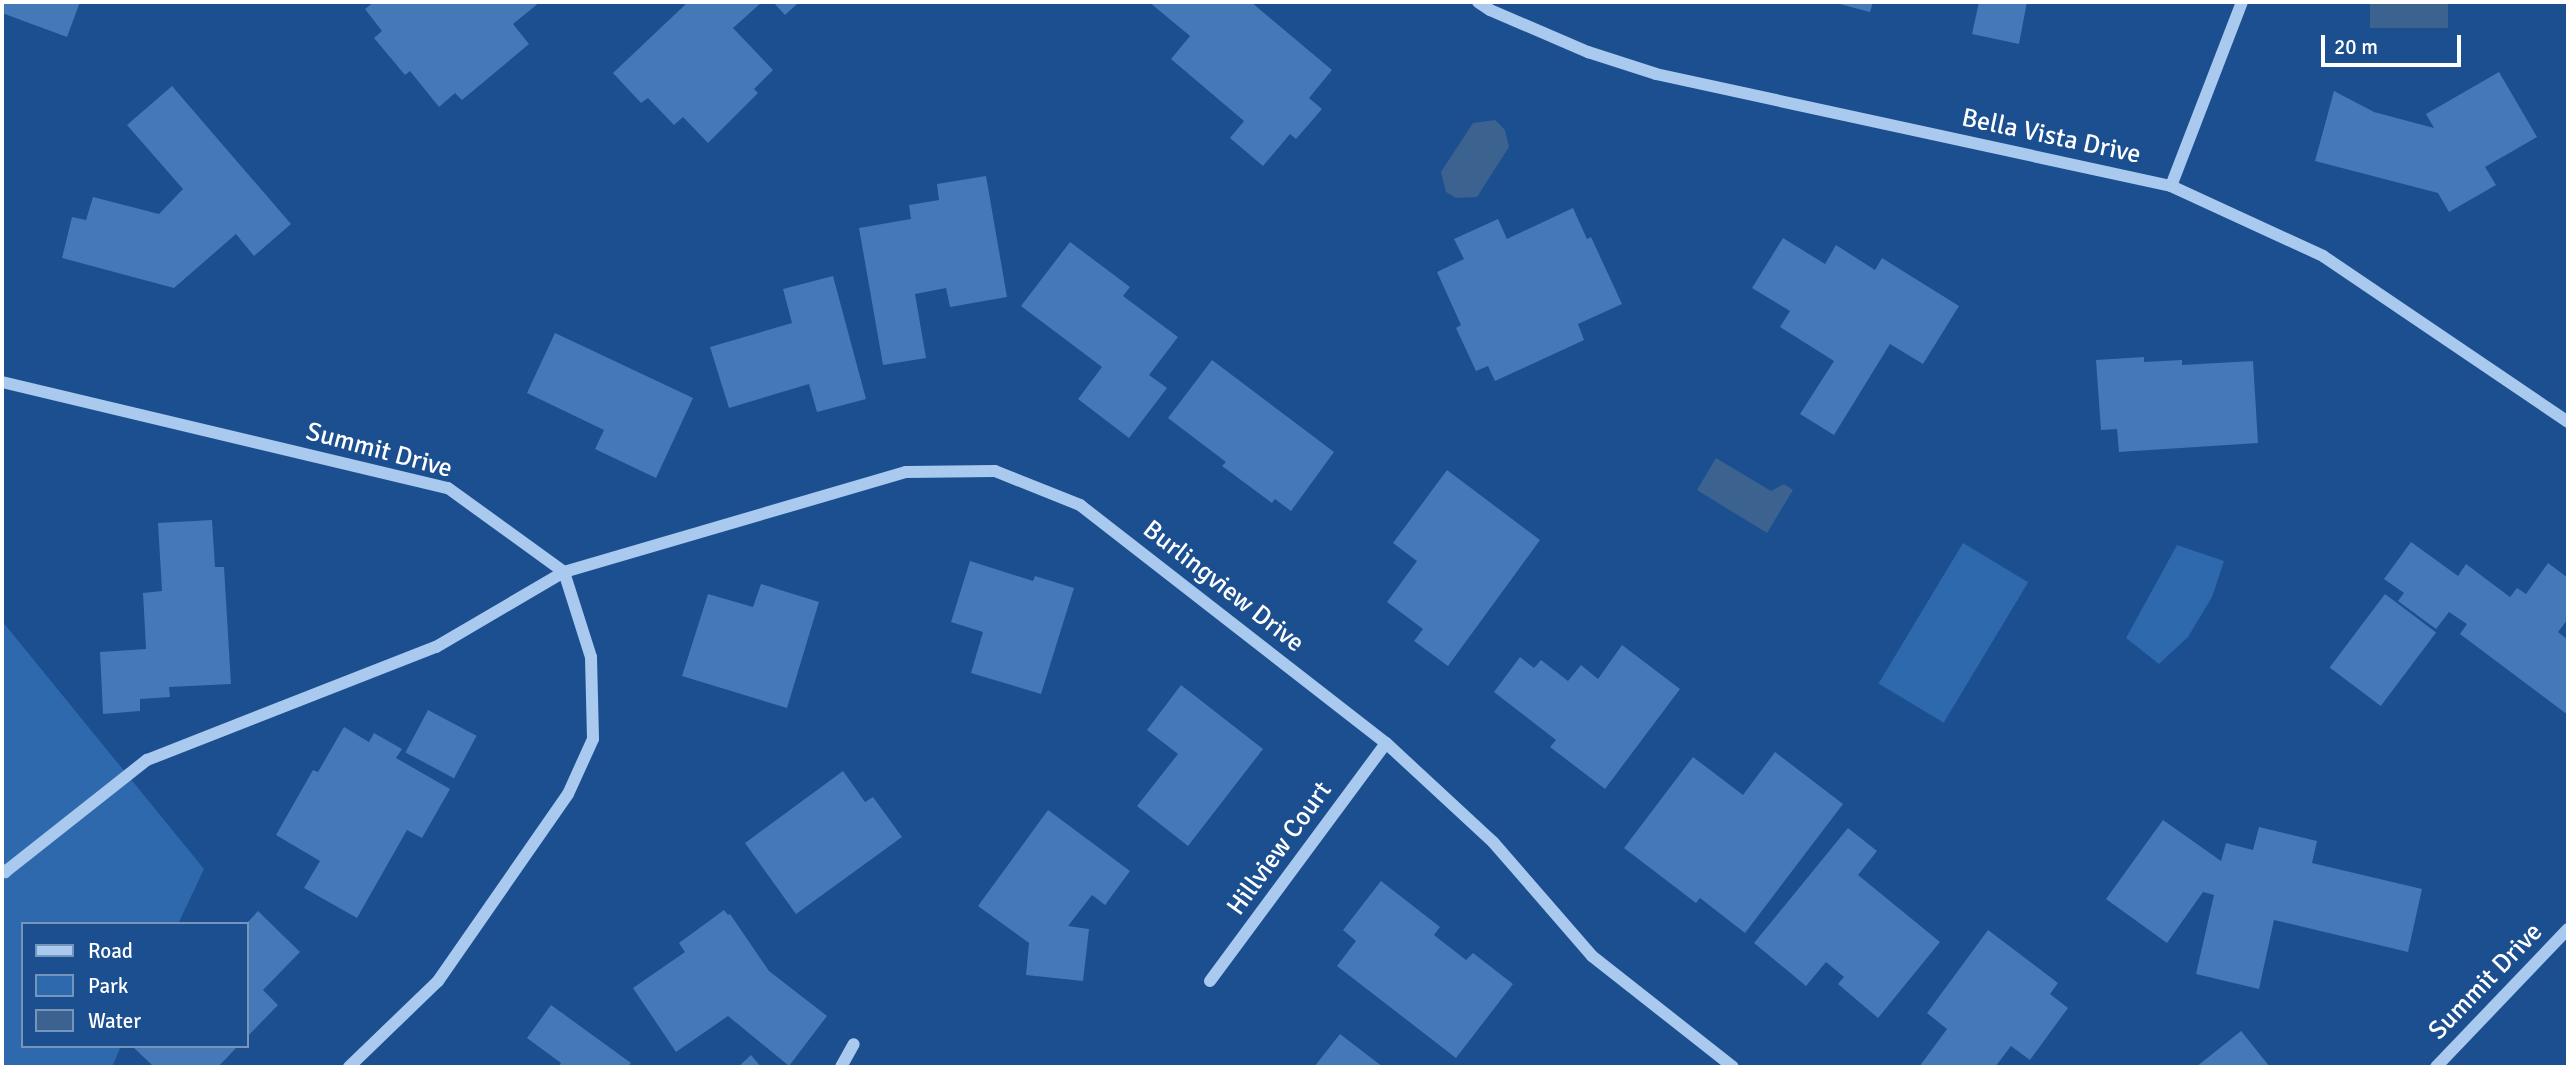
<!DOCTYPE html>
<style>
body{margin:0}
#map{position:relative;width:2570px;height:1069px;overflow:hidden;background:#1b4f8f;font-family:Signika,sans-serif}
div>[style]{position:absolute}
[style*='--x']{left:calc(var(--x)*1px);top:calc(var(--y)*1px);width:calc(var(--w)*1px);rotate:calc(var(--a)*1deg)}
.green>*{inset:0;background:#2e69ad;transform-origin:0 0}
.water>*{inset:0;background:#3c6290;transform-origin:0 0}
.building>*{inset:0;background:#4478b7;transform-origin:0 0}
.minor>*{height:12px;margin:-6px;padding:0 6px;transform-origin:6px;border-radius:6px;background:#a9c9ee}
span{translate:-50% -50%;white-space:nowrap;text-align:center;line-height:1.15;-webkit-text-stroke:7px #1b4f8f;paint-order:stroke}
.street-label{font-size:26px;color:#fff}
.frame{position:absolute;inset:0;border:4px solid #fff;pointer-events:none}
.legend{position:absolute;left:21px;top:922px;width:228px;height:126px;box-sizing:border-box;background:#1b4f8f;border:2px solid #7695bc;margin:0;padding:9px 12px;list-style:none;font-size:21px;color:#fff}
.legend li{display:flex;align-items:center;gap:14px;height:35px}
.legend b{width:35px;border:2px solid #7695bc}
.scale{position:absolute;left:2321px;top:35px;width:140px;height:32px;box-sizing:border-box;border:4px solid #fff;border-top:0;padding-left:9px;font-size:21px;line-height:24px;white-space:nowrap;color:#fff;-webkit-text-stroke:5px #1b4f8f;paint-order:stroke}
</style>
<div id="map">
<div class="green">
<i style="left:1963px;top:543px;width:76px;height:164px;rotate:31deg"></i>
<i style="clip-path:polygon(2177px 545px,2224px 561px,2212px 597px,2188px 637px,2159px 664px,2126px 638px)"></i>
<i style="clip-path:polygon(2px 621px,204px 869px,178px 924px,23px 924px,23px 1046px,121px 1046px,112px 1067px,2px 1067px)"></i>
</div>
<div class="water">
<i style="left:2370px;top:2px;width:78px;height:26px"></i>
<i style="clip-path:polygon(1495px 120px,1505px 130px,1509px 147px,1477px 197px,1456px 198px,1446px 192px,1441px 172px,1473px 123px)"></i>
<i style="clip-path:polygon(1716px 458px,1771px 491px,1784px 484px,1793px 490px,1767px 533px,1697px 490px)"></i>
</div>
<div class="building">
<i style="clip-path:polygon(2px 2px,80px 2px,67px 37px,2px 13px)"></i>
<i style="clip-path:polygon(374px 2px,540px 2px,513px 24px,529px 44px,462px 100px,455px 93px,439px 107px,410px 71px,405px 75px,374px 38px,382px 31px,365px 9px)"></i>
<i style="clip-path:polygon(688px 2px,762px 2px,733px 28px,773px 70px,754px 89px,758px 93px,708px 143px,683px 117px,674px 125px,648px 98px,641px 103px,613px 73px)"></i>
<i style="clip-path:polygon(773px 2px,796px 2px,797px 4px,785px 15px)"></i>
<i style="clip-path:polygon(1149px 2px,1251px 2px,1332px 70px,1309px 98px,1322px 109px,1296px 139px,1290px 134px,1263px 166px,1230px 138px,1244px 121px,1171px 59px,1190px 36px)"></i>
<i style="clip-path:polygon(1832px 2px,1873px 2px,1870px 12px)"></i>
<i style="clip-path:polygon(1979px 2px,2027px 2px,2019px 44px,1972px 34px)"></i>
<i style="clip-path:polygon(2499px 72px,2537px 137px,2485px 167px,2496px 185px,2449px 212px,2438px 193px,2315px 161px,2334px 91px,2374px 112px,2434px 128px,2426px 114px)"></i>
<i style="clip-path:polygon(172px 86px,291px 224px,254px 256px,236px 234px,174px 288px,62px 258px,72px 217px,86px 220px,93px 197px,159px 214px,183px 189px,127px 125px)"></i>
<i style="clip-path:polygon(986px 176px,1007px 297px,950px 307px,946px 288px,915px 294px,926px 358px,883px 365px,859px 228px,911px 219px,909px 205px,939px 200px,937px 184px)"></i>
<i style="clip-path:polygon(1573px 208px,1587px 239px,1591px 237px,1622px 304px,1578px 324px,1584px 340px,1495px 381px,1488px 366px,1476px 371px,1456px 328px,1461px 325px,1437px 272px,1464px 259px,1454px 239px,1498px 219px,1507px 239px)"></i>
<i style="clip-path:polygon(1783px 238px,1825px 264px,1836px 245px,1875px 270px,1882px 258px,1959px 306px,1923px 364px,1890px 344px,1834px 435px,1800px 414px,1834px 361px,1780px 327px,1790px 311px,1752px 288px)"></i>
<i style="clip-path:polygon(1070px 242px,1130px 287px,1123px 296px,1178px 337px,1149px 375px,1167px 388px,1129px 438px,1078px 399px,1102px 367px,1021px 306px)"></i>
<i style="clip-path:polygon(833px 276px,866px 399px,817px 412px,809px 384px,729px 408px,710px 347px,792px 323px,783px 289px)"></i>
<i style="clip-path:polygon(555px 333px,693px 398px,656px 478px,595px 449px,604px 430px,527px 393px)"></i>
<i style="clip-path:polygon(2144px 357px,2144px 362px,2182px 360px,2182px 365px,2253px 361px,2258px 443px,2119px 452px,2117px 429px,2101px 430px,2096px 360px)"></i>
<i style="clip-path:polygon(1212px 360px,1334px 452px,1291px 511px,1275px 499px,1272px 503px,1222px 466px,1226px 462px,1168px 418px)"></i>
<i style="clip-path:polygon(1447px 470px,1540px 540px,1448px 666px,1414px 641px,1423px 629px,1387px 602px,1417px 561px,1393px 543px)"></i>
<i style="clip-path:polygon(212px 520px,215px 567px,224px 567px,231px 684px,169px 687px,170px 697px,140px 699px,140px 711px,103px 714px,100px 652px,146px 649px,143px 593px,162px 591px,158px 523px)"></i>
<i style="clip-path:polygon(2411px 542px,2458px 576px,2466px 564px,2510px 597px,2517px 588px,2526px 594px,2548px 563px,2568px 578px,2568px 619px,2558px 632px,2568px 640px,2568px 715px,2460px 634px,2467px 624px,2449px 612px,2436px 629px,2398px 601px,2404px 593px,2384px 579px)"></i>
<i style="clip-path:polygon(970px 561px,1033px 581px,1035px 576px,1074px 588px,1041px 694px,971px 673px,983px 632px,951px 622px)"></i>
<i style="clip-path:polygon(761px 584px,819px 602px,787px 708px,682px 676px,708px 594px,753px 607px)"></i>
<i style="left:2385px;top:594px;width:64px;height:92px;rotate:37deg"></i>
<i style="clip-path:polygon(1622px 645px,1680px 689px,1605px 789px,1550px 747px,1556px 740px,1494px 692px,1520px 657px,1534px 668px,1541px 660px,1568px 681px,1581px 665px,1598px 679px)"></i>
<i style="clip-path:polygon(1181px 685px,1263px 749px,1188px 846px,1137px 806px,1178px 754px,1147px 730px)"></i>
<i style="left:428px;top:710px;width:55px;height:48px;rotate:28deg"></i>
<i style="clip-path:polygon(344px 727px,369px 742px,374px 733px,402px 749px,396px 758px,450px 789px,422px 838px,407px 830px,357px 918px,304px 888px,320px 861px,276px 835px,313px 770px,318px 772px)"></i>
<i style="clip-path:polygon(1775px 752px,1843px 804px,1745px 933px,1700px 898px,1696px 903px,1624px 848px,1693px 757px,1743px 795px)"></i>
<i style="clip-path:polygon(843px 771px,865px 802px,873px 797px,902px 837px,796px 914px,745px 843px)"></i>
<i style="clip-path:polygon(1048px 810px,1130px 871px,1105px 905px,1092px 895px,1068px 926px,1089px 929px,1083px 981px,1026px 975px,1029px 943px,978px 906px)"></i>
<i style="clip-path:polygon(2163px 820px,2221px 861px,2226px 843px,2253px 850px,2259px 827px,2317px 841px,2312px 863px,2422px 889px,2408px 952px,2274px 920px,2259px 989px,2196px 974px,2214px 895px,2203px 892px,2167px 943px,2106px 899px)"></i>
<i style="clip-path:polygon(1848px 828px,1877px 851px,1858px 875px,1940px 942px,1878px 1018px,1838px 984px,1844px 977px,1826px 962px,1806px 986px,1754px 943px)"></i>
<i style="clip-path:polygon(1381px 881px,1440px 927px,1434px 935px,1466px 960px,1473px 953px,1513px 984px,1456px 1058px,1337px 966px,1356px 941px,1343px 930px)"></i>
<i style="clip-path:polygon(724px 910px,728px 915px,730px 914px,769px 971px,827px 1016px,789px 1066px,728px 1016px,676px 1052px,633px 988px,685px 952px,679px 943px)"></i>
<i style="clip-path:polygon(258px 911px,300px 952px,263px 990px,278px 1005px,247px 1037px,247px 923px)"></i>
<i style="clip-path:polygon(1988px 930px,2058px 983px,2050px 994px,2068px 1008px,2030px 1060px,2011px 1046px,1995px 1067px,1919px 1067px,1947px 1029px,1927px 1013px)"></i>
<i style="clip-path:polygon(551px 1005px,631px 1063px,628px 1067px,558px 1067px,561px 1063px,527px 1038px)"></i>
<i style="clip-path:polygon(2241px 1031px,2270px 1067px,2196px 1067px)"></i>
<i style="clip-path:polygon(1340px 1034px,1383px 1067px,1314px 1067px)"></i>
<i style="clip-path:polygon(132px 1046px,238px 1046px,218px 1067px,154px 1067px)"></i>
<i style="clip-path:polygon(751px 1055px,761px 1067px,738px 1067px)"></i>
</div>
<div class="minor">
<i style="--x:1478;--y:2;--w:14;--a:34"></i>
<i style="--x:1490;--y:10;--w:107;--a:23.2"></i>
<i style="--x:1588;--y:52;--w:71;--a:17.9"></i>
<i style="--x:1656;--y:74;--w:527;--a:12.27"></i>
<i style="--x:2171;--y:186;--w:167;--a:24.7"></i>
<i style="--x:2323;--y:256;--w:296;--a:34.1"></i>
<i style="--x:2171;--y:186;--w:197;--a:-68.9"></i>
<i style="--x:2;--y:382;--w:458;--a:13.4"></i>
<i style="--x:448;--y:488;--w:143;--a:35.9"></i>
<i style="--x:564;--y:572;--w:89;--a:72.4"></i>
<i style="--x:591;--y:657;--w:82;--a:88.6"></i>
<i style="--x:593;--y:739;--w:60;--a:114.4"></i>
<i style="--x:568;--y:794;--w:228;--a:124.8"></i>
<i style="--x:438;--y:981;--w:124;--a:136"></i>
<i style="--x:2;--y:870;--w:4;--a:34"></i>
<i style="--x:5;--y:872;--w:181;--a:-38.3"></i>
<i style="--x:147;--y:760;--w:310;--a:-21.4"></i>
<i style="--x:436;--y:647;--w:148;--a:-30.4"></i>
<i style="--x:564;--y:572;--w:356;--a:-16.3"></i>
<i style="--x:906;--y:472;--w:89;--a:-0.6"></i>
<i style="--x:995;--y:471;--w:92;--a:21.8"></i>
<i style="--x:1080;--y:505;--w:388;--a:37.9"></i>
<i style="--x:1386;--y:743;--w:146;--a:42.8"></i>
<i style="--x:1493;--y:842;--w:151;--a:49"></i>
<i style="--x:1592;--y:956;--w:179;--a:38.2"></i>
<i style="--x:1210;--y:981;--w:296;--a:-53.5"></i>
<i style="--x:841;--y:1067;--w:26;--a:-61"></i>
<i style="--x:2436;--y:1067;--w:191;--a:-46.3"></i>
</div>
<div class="street-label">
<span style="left:2051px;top:137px;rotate:12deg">Bella Vista Drive</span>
<span style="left:379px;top:451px;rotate:15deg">Summit Drive</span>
<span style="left:1223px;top:587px;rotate:38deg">Burlingview Drive</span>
<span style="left:1280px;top:849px;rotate:-54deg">Hillview Court</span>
<span style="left:2486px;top:982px;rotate:-46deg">Summit Drive</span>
</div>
<div class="frame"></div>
<ul class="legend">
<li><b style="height:9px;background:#a9c9ee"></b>Road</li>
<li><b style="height:19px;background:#2e69ad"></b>Park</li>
<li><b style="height:19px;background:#3c6290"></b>Water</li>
</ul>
<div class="scale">20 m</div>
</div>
